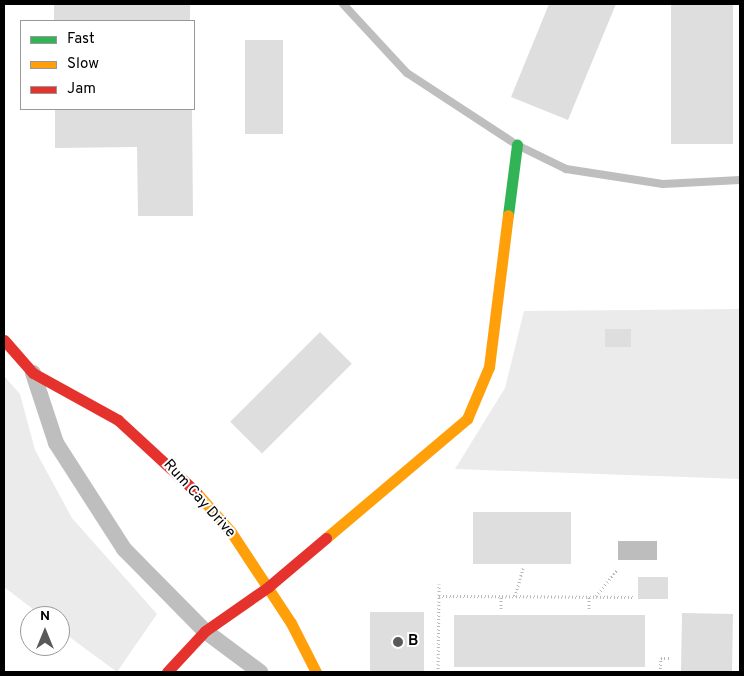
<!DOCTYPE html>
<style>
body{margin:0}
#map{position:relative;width:744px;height:676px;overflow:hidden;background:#fff;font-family:Overpass,sans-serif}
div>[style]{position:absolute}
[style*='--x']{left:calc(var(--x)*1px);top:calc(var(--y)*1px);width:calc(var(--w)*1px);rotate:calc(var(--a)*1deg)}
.green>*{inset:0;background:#ebebeb}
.water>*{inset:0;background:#bdbdbd;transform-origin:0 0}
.building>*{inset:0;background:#dedede;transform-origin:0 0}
.path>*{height:3px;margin-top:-1.5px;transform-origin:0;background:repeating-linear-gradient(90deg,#b9b9b9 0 1px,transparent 0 3.5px)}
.lane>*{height:8px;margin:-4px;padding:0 4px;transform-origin:4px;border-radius:4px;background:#bebebe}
.street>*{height:16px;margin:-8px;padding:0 8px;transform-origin:8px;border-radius:8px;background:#bebebe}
.fast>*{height:11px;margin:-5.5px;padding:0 5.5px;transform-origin:5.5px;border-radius:5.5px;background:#30b455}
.slow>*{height:11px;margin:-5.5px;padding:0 5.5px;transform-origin:5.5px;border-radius:5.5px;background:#ff9f0a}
.jam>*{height:11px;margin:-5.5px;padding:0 5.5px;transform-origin:5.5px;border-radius:5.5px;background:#e5322d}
.dots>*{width:14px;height:14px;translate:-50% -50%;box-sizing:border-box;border:2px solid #fff;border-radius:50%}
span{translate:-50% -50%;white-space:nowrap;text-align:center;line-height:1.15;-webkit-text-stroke:4px #fff;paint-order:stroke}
.street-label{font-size:15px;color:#000}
.poi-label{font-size:15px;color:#000;font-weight:700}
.left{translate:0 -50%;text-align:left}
.frame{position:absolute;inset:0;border:5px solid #000;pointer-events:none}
.legend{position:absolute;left:20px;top:20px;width:175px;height:90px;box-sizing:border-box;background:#fff;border:1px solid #999;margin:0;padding:6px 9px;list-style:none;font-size:15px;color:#000}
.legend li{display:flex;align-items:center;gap:10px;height:25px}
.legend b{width:25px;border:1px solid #999}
.north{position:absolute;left:20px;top:606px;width:50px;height:50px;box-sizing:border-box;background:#fff;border:1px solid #999;border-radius:50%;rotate:0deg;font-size:14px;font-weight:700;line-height:20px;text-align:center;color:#000}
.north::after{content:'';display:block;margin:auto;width:18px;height:22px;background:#595959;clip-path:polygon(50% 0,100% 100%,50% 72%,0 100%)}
</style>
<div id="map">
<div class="green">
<i style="clip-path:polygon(740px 309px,740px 479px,455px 469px,505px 388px,524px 311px)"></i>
<i style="clip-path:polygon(4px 376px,20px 394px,35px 450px,72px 518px,157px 614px,117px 672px,60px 630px,60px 616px,42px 616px,4px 587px)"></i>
</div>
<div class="water">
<i style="left:618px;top:541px;width:39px;height:19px"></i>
</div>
<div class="building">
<i style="left:54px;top:4px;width:136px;height:17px"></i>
<i style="clip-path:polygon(549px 4px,616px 4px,568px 120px,511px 97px)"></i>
<i style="left:671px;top:4px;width:62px;height:140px"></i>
<i style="left:245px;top:40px;width:38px;height:94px"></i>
<i style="clip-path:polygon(55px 109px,192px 109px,193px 216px,138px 216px,137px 147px,55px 148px)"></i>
<i style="left:605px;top:329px;width:26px;height:18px"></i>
<i style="left:320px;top:332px;width:45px;height:127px;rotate:45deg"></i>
<i style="left:571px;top:512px;width:52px;height:98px;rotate:90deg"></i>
<i style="left:668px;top:577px;width:22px;height:30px;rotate:90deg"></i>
<i style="left:370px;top:612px;width:54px;height:60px"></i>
<i style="left:682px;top:613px;width:51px;height:59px;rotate:1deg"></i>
<i style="left:454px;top:615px;width:191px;height:52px"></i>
</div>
<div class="path">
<i style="--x:439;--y:596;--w:196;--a:0.3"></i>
<i style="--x:515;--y:596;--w:29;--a:-74"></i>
<i style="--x:596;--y:596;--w:33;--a:-51"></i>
<i style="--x:589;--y:597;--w:12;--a:90"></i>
<i style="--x:501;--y:609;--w:13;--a:-90"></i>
<i style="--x:592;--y:670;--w:2;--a:90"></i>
<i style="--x:438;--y:672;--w:88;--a:-89.3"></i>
<i style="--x:660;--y:672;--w:14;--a:-86"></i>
<i style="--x:661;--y:658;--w:8;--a:0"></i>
</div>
<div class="lane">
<i style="--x:343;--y:4;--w:94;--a:47.2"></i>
<i style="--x:407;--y:73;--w:131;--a:33.2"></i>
<i style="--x:517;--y:145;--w:55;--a:26.1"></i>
<i style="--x:566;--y:169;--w:98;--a:8.8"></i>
<i style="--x:663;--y:184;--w:77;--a:-3"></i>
</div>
<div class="street">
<i style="--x:33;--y:373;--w:74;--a:71.8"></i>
<i style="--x:56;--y:443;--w:126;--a:57.3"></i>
<i style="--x:124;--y:549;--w:115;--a:45.4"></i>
<i style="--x:205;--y:631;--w:69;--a:36.7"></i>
</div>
<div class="fast">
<i style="--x:508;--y:215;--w:71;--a:-82.7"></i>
</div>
<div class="slow">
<i style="--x:196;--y:492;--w:53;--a:48.8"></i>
<i style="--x:231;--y:532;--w:109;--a:56.6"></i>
<i style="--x:291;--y:623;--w:55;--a:63"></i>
<i style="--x:326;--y:538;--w:185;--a:-40.2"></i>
<i style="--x:467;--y:419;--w:56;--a:-67.1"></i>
<i style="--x:489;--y:367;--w:153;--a:-82.9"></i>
</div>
<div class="jam">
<i style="--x:4;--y:340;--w:44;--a:48.7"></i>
<i style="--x:33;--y:373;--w:97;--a:28.9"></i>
<i style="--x:118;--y:420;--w:106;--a:42.7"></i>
<i style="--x:167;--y:672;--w:56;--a:-47.2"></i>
<i style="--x:205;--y:631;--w:77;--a:-34.9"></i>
<i style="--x:268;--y:587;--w:76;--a:-40.2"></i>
</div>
<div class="dots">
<i style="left:398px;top:642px;background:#595959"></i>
</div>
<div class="street-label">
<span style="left:199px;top:499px;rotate:48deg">Rum Cay Drive</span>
</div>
<div class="poi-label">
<span class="left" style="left:408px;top:642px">B</span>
</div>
<div class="frame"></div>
<ul class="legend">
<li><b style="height:6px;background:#30b455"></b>Fast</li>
<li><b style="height:6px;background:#ff9f0a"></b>Slow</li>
<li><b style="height:6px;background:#e5322d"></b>Jam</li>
</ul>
<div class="north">N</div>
</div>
